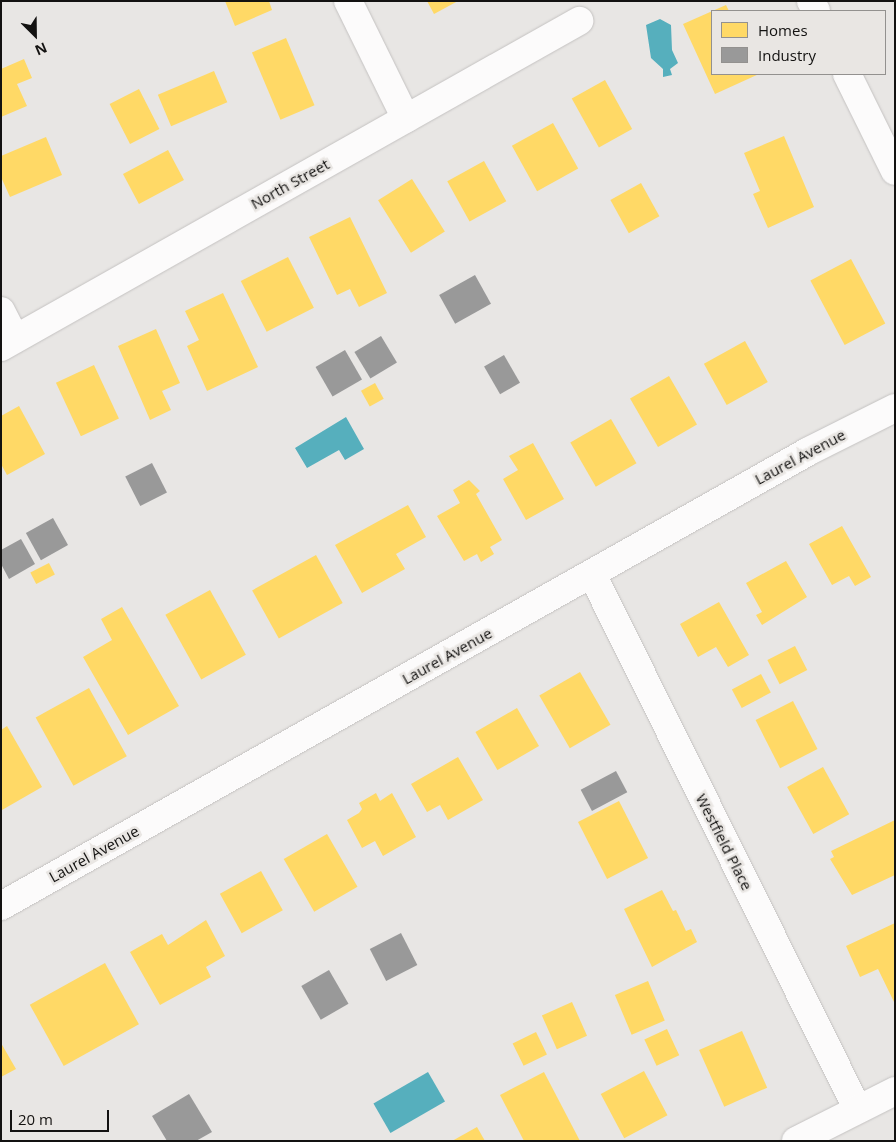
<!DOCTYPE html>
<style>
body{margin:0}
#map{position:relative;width:896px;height:1142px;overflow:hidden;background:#e8e6e4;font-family:"Open Sans",sans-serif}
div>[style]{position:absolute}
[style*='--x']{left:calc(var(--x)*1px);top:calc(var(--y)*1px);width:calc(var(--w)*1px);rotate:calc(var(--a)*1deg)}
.water>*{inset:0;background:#56afbd;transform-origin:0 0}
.homes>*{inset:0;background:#ffd966;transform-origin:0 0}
.industry>*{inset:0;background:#999;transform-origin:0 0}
.roads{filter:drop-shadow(0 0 1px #c4c2c1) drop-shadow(0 0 1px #c4c2c1)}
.minor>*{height:28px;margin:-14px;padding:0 14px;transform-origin:14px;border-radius:14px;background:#fcfbfb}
span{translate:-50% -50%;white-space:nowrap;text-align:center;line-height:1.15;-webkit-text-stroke:5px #e9e6e3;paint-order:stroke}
.street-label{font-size:15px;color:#131211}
.frame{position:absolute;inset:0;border:2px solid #131211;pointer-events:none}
.legend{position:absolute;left:711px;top:10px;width:175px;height:65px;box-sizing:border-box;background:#e9e6e3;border:1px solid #93918f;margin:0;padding:6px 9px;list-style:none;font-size:15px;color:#131211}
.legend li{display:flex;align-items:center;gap:10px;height:25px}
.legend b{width:25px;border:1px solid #93918f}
.north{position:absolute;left:10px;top:10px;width:50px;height:50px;-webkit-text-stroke:4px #e9e6e3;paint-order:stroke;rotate:157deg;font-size:14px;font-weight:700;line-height:20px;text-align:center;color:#131211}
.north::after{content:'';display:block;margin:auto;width:18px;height:22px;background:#131211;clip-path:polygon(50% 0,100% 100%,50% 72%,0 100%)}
.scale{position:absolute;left:10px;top:1110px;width:99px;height:22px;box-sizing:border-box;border:2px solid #131211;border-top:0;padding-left:6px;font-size:15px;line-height:18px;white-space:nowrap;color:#131211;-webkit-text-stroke:4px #e9e6e3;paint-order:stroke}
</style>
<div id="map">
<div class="water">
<i style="clip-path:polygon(660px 19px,671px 25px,672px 50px,678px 63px,670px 69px,672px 75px,663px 77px,663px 69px,651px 58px,646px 25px)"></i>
<i style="clip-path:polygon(346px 417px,364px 449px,345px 460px,339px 450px,307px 468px,295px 448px)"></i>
<i style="left:428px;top:1072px;width:34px;height:63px;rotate:60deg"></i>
</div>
<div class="homes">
<i style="clip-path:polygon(225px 1px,269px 1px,272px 10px,235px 26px)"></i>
<i style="clip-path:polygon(427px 1px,458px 1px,434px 14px)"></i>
<i style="clip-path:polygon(726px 5px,729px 11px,712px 11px,712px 74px,759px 74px,715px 94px,683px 24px)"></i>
<i style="left:286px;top:38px;width:73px;height:37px;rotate:67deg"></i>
<i style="clip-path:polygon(24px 59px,32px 78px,17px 84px,27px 106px,1px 117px,1px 69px)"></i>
<i style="left:214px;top:71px;width:34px;height:61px;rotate:67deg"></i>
<i style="left:605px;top:80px;width:56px;height:38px;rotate:61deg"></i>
<i style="left:139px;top:89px;width:45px;height:33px;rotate:63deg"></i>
<i style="left:553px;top:123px;width:52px;height:47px;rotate:61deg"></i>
<i style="clip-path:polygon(784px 136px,814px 207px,768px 228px,753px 194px,760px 191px,744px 153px)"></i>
<i style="clip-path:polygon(46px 137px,62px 175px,10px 197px,1px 177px,1px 156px)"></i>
<i style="left:168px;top:150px;width:34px;height:51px;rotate:62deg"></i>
<i style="left:484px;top:161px;width:46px;height:42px;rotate:61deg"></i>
<i style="left:412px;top:179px;width:62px;height:40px;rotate:58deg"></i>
<i style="left:641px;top:183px;width:38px;height:35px;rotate:61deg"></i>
<i style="clip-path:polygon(350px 217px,387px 293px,359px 307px,350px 289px,337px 295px,309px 237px)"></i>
<i style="left:288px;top:257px;width:57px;height:53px;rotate:63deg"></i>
<i style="left:851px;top:259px;width:73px;height:46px;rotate:62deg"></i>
<i style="clip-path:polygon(223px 293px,258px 367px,207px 391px,187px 346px,199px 340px,185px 311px)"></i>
<i style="clip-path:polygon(156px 329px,180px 383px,162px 391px,171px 410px,150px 420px,118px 346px)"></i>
<i style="left:745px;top:341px;width:47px;height:47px;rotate:61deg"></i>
<i style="left:94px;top:365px;width:59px;height:42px;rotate:65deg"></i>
<i style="left:669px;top:376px;width:56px;height:45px;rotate:60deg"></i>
<i style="left:375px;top:383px;width:18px;height:16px;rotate:61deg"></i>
<i style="clip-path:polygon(19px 406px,45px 454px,7px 475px,1px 464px,1px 416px)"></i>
<i style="left:611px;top:419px;width:51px;height:47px;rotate:60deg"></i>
<i style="clip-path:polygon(533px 443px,564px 499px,526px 520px,503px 479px,518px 470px,509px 456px)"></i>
<i style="clip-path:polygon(469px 480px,480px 491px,476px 494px,502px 540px,490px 547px,494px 554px,481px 562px,477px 554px,464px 561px,437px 516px,460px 503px,453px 490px)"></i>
<i style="clip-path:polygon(408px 505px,426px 537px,396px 554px,405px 569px,362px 593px,335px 545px)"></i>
<i style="clip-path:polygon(842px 526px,871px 577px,855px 586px,849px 576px,832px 585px,809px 544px)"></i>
<i style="left:316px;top:555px;width:55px;height:73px;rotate:61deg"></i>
<i style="clip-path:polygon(786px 561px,807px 597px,762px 625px,756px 615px,762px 612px,746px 583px)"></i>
<i style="left:49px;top:563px;width:13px;height:21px;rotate:63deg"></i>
<i style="left:210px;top:590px;width:74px;height:51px;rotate:61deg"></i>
<i style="clip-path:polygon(719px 602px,749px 655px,728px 667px,716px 647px,698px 657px,680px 624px)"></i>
<i style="clip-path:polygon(122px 607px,179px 706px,128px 735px,83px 657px,112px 640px,101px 619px)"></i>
<i style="left:795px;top:646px;width:27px;height:31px;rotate:63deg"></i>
<i style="left:580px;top:672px;width:61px;height:47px;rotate:60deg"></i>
<i style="left:761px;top:674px;width:21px;height:33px;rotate:62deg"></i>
<i style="left:89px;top:688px;width:78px;height:61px;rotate:61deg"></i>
<i style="left:793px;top:701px;width:54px;height:42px;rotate:63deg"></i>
<i style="left:517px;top:708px;width:44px;height:48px;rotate:60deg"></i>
<i style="clip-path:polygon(7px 726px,42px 787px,2px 810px,1px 730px)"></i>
<i style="clip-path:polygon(458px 757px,483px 800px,448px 820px,440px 805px,427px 812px,411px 784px)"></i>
<i style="left:823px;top:767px;width:54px;height:41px;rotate:61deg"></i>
<i style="clip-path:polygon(376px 793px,380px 801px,392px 793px,416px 837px,383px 856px,375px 841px,362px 848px,347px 820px,359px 813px,362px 809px,359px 803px)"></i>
<i style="left:619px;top:801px;width:64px;height:46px;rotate:63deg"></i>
<i style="clip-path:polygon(895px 820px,895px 875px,852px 895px,830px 859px,834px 857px,831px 851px)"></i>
<i style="left:327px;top:834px;width:61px;height:50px;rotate:60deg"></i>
<i style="left:261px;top:871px;width:45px;height:47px;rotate:61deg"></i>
<i style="clip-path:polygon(662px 890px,673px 911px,676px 910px,686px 931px,691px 929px,697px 942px,652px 967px,624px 909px)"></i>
<i style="clip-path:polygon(206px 920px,225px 956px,206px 967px,211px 977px,160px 1005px,130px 952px,162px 934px,168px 945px)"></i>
<i style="clip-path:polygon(895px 923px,895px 1004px,878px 969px,860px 977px,846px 946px)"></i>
<i style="left:105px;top:963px;width:70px;height:86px;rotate:61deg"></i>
<i style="left:648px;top:981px;width:43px;height:36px;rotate:67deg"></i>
<i style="left:572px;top:1002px;width:37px;height:33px;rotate:66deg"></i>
<i style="left:667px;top:1029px;width:29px;height:25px;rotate:65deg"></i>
<i style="left:742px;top:1031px;width:62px;height:47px;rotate:66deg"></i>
<i style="left:536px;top:1032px;width:25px;height:26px;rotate:64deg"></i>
<i style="clip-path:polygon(1px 1043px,16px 1069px,1px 1077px)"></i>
<i style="left:644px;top:1071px;width:50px;height:49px;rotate:62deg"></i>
<i style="clip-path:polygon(544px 1072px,580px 1141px,524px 1141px,500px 1095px)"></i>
<i style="clip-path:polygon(477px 1127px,485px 1141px,452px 1141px)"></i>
</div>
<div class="industry">
<i style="left:475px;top:275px;width:33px;height:41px;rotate:61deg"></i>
<i style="left:381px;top:336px;width:31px;height:31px;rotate:59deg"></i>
<i style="left:345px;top:350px;width:34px;height:34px;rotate:60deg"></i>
<i style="left:504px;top:355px;width:32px;height:23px;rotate:60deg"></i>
<i style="left:152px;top:463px;width:33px;height:30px;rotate:63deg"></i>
<i style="left:53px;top:518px;width:31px;height:31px;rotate:61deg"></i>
<i style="clip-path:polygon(21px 539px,35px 564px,9px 579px,1px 564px,1px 550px)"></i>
<i style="left:616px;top:771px;width:24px;height:40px;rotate:62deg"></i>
<i style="left:401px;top:933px;width:36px;height:35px;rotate:63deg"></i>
<i style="left:329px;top:970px;width:39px;height:32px;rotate:60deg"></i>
<i style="clip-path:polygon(189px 1094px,212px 1132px,196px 1141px,167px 1141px,152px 1116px)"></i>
</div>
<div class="roads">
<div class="minor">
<i style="--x:348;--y:1;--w:131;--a:63.8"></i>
<i style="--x:811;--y:1;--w:11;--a:63"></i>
<i style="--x:847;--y:74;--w:108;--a:63.7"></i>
<i style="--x:1;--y:311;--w:31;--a:63"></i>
<i style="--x:1;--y:347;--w:664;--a:-29.42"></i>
<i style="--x:592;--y:574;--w:598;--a:63.61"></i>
<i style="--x:1;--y:906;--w:927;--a:-29.38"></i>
<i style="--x:809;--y:451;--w:96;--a:-26.6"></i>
<i style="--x:796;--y:1141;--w:111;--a:-26.8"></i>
</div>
</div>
<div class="street-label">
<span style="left:290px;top:184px;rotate:-29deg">North Street</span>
<span style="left:800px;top:457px;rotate:-28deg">Laurel Avenue</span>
<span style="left:447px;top:656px;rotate:-29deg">Laurel Avenue</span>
<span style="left:724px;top:842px;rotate:63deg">Westfield Place</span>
<span style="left:94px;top:854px;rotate:-29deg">Laurel Avenue</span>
</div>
<div class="frame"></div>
<ul class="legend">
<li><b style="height:14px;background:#ffd966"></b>Homes</li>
<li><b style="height:14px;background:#999"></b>Industry</li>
</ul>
<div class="north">N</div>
<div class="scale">20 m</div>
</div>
